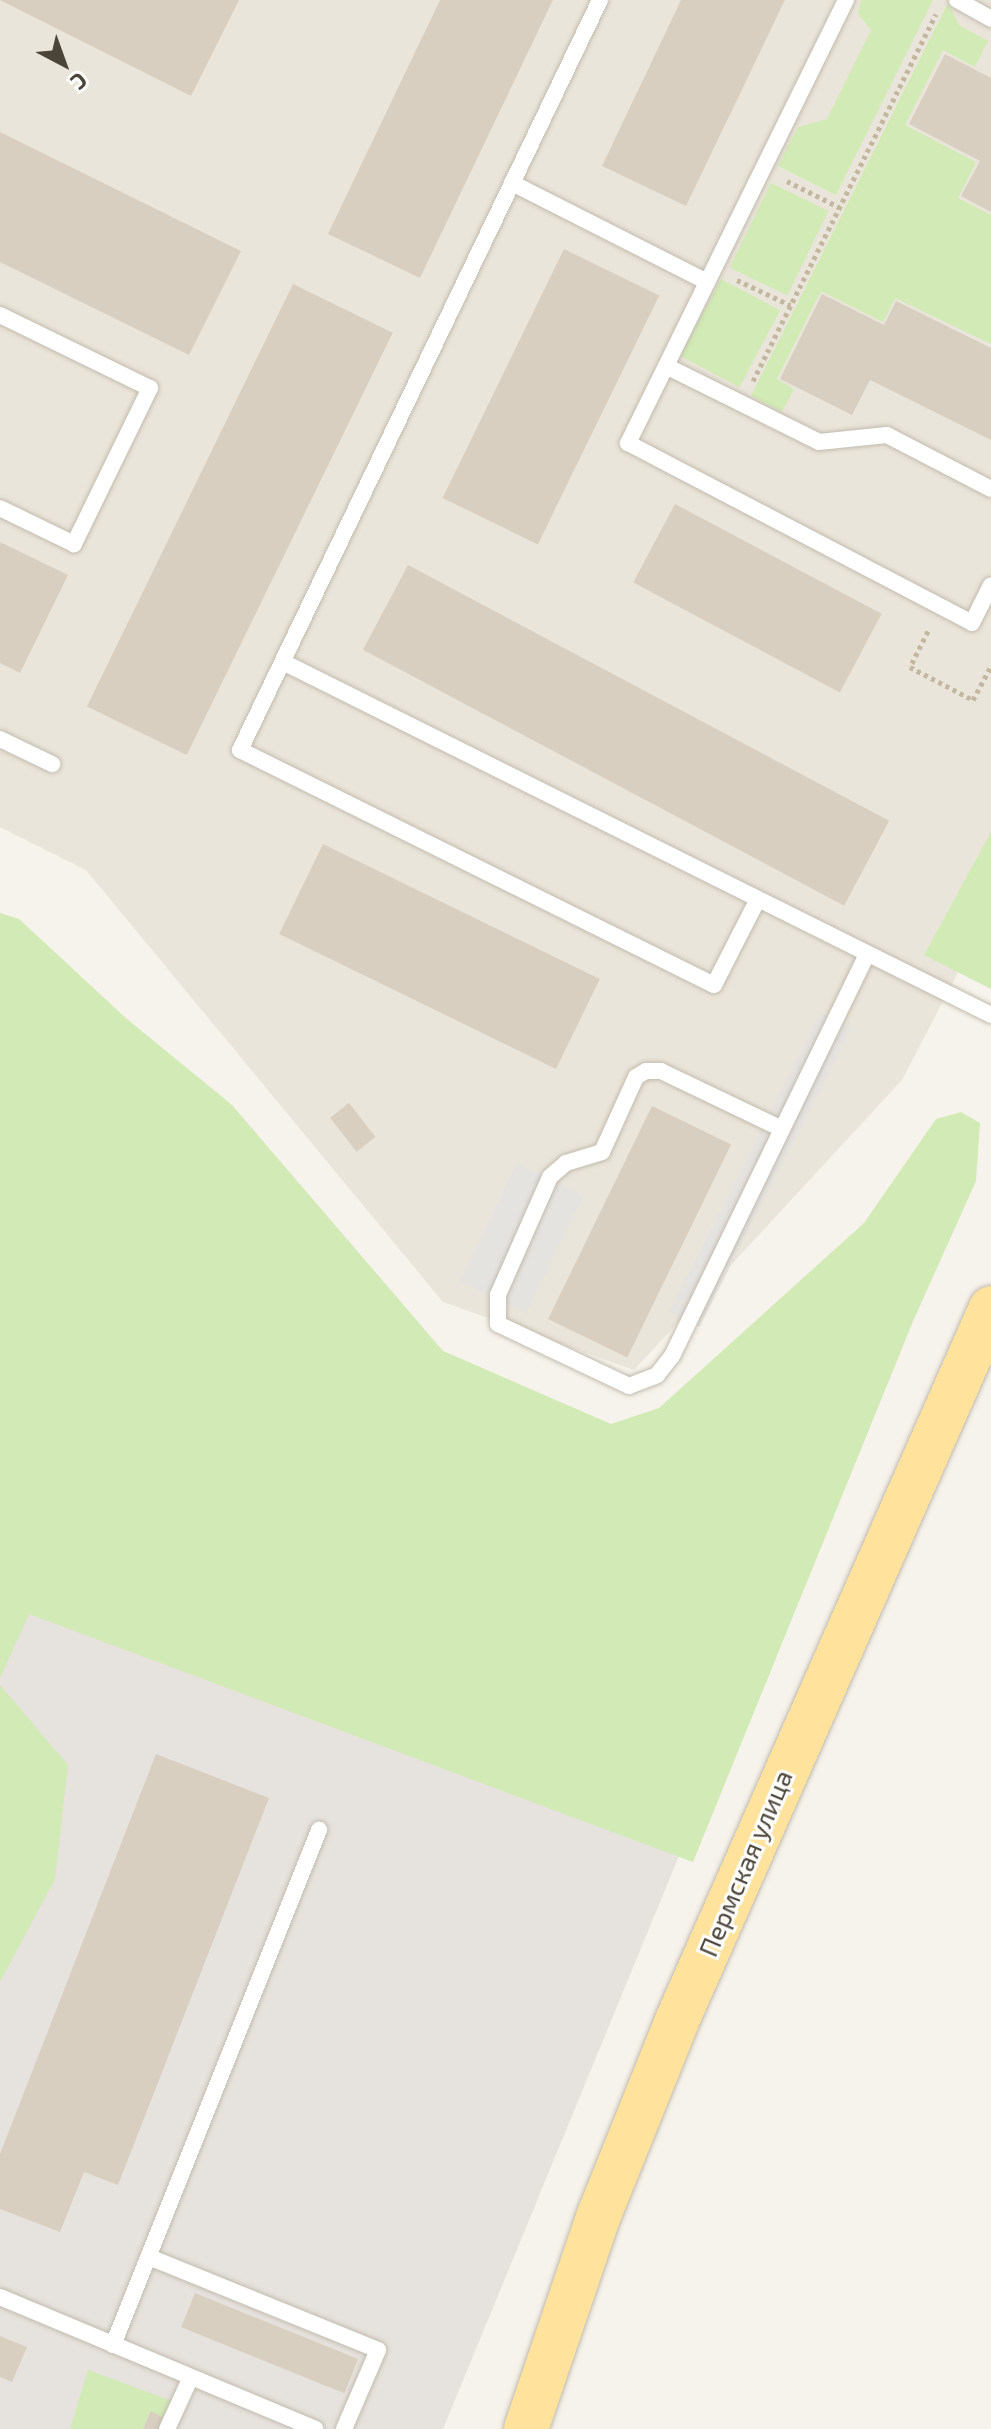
<!DOCTYPE html>
<meta charset="utf-8">
<style>
body{margin:0}
#map{position:relative;width:991px;height:2429px;overflow:hidden;background:#f6f3ec;font-family:"Exo 2",sans-serif}
div>[style]{position:absolute}
[style*='--x']{left:calc(var(--x)*1px);top:calc(var(--y)*1px);width:calc(var(--w)*1px);rotate:calc(var(--a)*1deg)}
.residential>*{inset:0;background:#eae5da}
.industrial>*{inset:0;background:#e6e2dd}
.green>*{inset:0;background:#d2eab5;transform-origin:0 0}
.parking>*{inset:0;background:#e5e3e0;transform-origin:0 0}
.building>*{inset:0;background:#d8cfc1;transform-origin:0 0}
.path>*{height:5px;margin-top:-2.5px;transform-origin:0;background:repeating-linear-gradient(90deg,#c4b79f 0 4px,transparent 0 8px)}
.roads{filter:drop-shadow(0 0 2px #c2bbae) drop-shadow(0 0 2px #c2bbae)}
.lane>*{height:16px;margin:-8px;padding:0 8px;transform-origin:8px;border-radius:8px;background:#fff}
.primary>*{height:44px;margin:-22px;padding:0 22px;transform-origin:22px;border-radius:22px;background:#ffe39c}
span{translate:-50% -50%;white-space:nowrap;text-align:center;line-height:1.15;-webkit-text-stroke:6px #fff;paint-order:stroke}
.street-label{font-size:26px;color:#4b4439}
.north{position:absolute;left:24px;top:24px;width:80px;height:80px;-webkit-text-stroke:6px #fff;paint-order:stroke;rotate:139deg;font-size:22px;font-weight:700;line-height:32px;text-align:center;color:#4b4439}
.north::after{content:'';display:block;margin:auto;width:28px;height:36px;background:#4b4439;clip-path:polygon(50% 0,100% 100%,50% 72%,0 100%)}
</style>
<div id="map">
<div class="residential">
<i style="clip-path:polygon(0 0,991px 0,991px 909px,902px 1080px,634px 1370px,443px 1302px,86px 870px,0 827px)"></i>
</div>
<div class="industrial">
<i style="clip-path:polygon(25px 1605px,681px 1851px,443px 2429px,0 2429px,0 1661px)"></i>
</div>
<div class="green">
<i style="clip-path:polygon(861px 0,933px 0,836px 195px,778px 166px,798px 127px,827px 119px,871px 30px,858px 14px)"></i>
<i style="clip-path:polygon(948px 3px,959px 25px,988px 41px,975px 67px,943px 50px,905px 125px,976px 162px,958px 198px,991px 215px,991px 344px,895px 298px,883px 322px,821px 291px,777px 379px,794px 389px,782px 412px,751px 396px)"></i>
<i style="left:771px;top:183px;width:64px;height:94px;rotate:26deg"></i>
<i style="left:721px;top:279px;width:67px;height:87px;rotate:28deg"></i>
<i style="clip-path:polygon(991px 832px,991px 989px,924px 955px)"></i>
<i style="clip-path:polygon(0 913px,19px 919px,127px 1019px,232px 1105px,443px 1351px,611px 1424px,659px 1408px,864px 1223px,936px 1119px,961px 1112px,980px 1123px,976px 1181px,914px 1319px,693px 1862px,29px 1614px,0 1678px)"></i>
<i style="clip-path:polygon(0 1685px,68px 1765px,55px 1879px,0 1982px)"></i>
<i style="clip-path:polygon(88px 2370px,172px 2401px,164px 2418px,151px 2412px,143px 2429px,70px 2429px)"></i>
</div>
<div class="parking">
<i style="left:821px;top:1013px;width:34px;height:335px;rotate:27deg"></i>
<i style="left:517px;top:1163px;width:74px;height:131px;rotate:26deg"></i>
</div>
<div class="building">
<i style="clip-path:polygon(0 0,239px 0,191px 96px)"></i>
<i style="clip-path:polygon(440px 0,553px 0,420px 278px,328px 234px)"></i>
<i style="clip-path:polygon(681px 0,785px 0,686px 206px,602px 166px)"></i>
<i style="clip-path:polygon(945px 54px,991px 78px,991px 212px,961px 196px,980px 161px,909px 124px)"></i>
<i style="clip-path:polygon(0 132px,241px 251px,189px 355px,0 262px)"></i>
<i style="left:564px;top:249px;width:106px;height:277px;rotate:26deg"></i>
<i style="left:293px;top:284px;width:111px;height:470px;rotate:26deg"></i>
<i style="clip-path:polygon(822px 294px,884px 325px,896px 301px,991px 348px,991px 440px,870px 380px,852px 415px,780px 379px)"></i>
<i style="left:675px;top:504px;width:234px;height:89px;rotate:28deg"></i>
<i style="clip-path:polygon(0 542px,68px 575px,20px 673px,0 663px)"></i>
<i style="left:408px;top:565px;width:545px;height:96px;rotate:28deg"></i>
<i style="left:323px;top:844px;width:308px;height:100px;rotate:26deg"></i>
<i style="left:349px;top:1103px;width:43px;height:24px;rotate:52deg"></i>
<i style="left:652px;top:1106px;width:88px;height:237px;rotate:26deg"></i>
<i style="clip-path:polygon(156px 1754px,269px 1798px,118px 2185px,84px 2172px,60px 2232px,0 2209px,0 2154px)"></i>
<i style="left:195px;top:2293px;width:176px;height:37px;rotate:22deg"></i>
<i style="clip-path:polygon(0 2336px,27px 2347px,12px 2382px,0 2377px)"></i>
<i style="clip-path:polygon(151px 2411px,164px 2418px,159px 2429px,143px 2429px)"></i>
</div>
<div class="path">
<i style="--x:787;--y:181;--w:58;--a:26.6"></i>
<i style="--x:737;--y:280;--w:59;--a:25.3"></i>
<i style="--x:753;--y:381;--w:410;--a:-63.5"></i>
<i style="--x:928;--y:631;--w:40;--a:116.6"></i>
<i style="--x:910;--y:667;--w:71;--a:27.6"></i>
<i style="--x:973;--y:700;--w:38;--a:-62"></i>
</div>
<div class="roads">
<div class="lane">
<i style="--x:600;--y:0;--w:832;--a:115.64"></i>
<i style="--x:240;--y:750;--w:529;--a:26.37"></i>
<i style="--x:714;--y:985;--w:94;--a:-62.9"></i>
<i style="--x:846;--y:0;--w:494;--a:116.2"></i>
<i style="--x:628;--y:443;--w:388;--a:27.6"></i>
<i style="--x:972;--y:623;--w:42;--a:-63.4"></i>
<i style="--x:957;--y:0;--w:39;--a:29"></i>
<i style="--x:512;--y:183;--w:219;--a:26.9"></i>
<i style="--x:0;--y:315;--w:167;--a:26"></i>
<i style="--x:150;--y:388;--w:174;--a:116"></i>
<i style="--x:74;--y:544;--w:82;--a:-154.1"></i>
<i style="--x:666;--y:366;--w:171;--a:26.4"></i>
<i style="--x:819;--y:442;--w:68;--a:-5.9"></i>
<i style="--x:887;--y:435;--w:117;--a:27.4"></i>
<i style="--x:283;--y:662;--w:791;--a:26.5"></i>
<i style="--x:0;--y:739;--w:58;--a:25.7"></i>
<i style="--x:782;--y:1129;--w:134;--a:-154.4"></i>
<i style="--x:661;--y:1071;--w:15;--a:180"></i>
<i style="--x:646;--y:1071;--w:12;--a:149"></i>
<i style="--x:636;--y:1077;--w:82;--a:114.4"></i>
<i style="--x:602;--y:1152;--w:38;--a:163"></i>
<i style="--x:566;--y:1163;--w:21;--a:139"></i>
<i style="--x:550;--y:1177;--w:129;--a:113.8"></i>
<i style="--x:498;--y:1295;--w:29;--a:90"></i>
<i style="--x:498;--y:1324;--w:145;--a:25.3"></i>
<i style="--x:629;--y:1386;--w:30;--a:-21"></i>
<i style="--x:657;--y:1375;--w:24;--a:-52"></i>
<i style="--x:672;--y:1356;--w:446;--a:-64.1"></i>
<i style="--x:149;--y:2257;--w:247;--a:22.1"></i>
<i style="--x:378;--y:2350;--w:86;--a:113.3"></i>
<i style="--x:0;--y:2297;--w:342;--a:22.7"></i>
<i style="--x:113;--y:2345;--w:555;--a:-68.2"></i>
<i style="--x:167;--y:2429;--w:57;--a:-65.2"></i>
</div>
<div class="primary">
<i style="--x:526;--y:2429;--w:226;--a:-71.2"></i>
<i style="--x:599;--y:2215;--w:207;--a:-68.1"></i>
<i style="--x:676;--y:2023;--w:781;--a:-66.22"></i>
</div>
</div>
<div class="street-label">
<span style="left:745px;top:1863px;rotate:-67deg">Пермская улица</span>
</div>
<div class="north">С</div>
</div>
